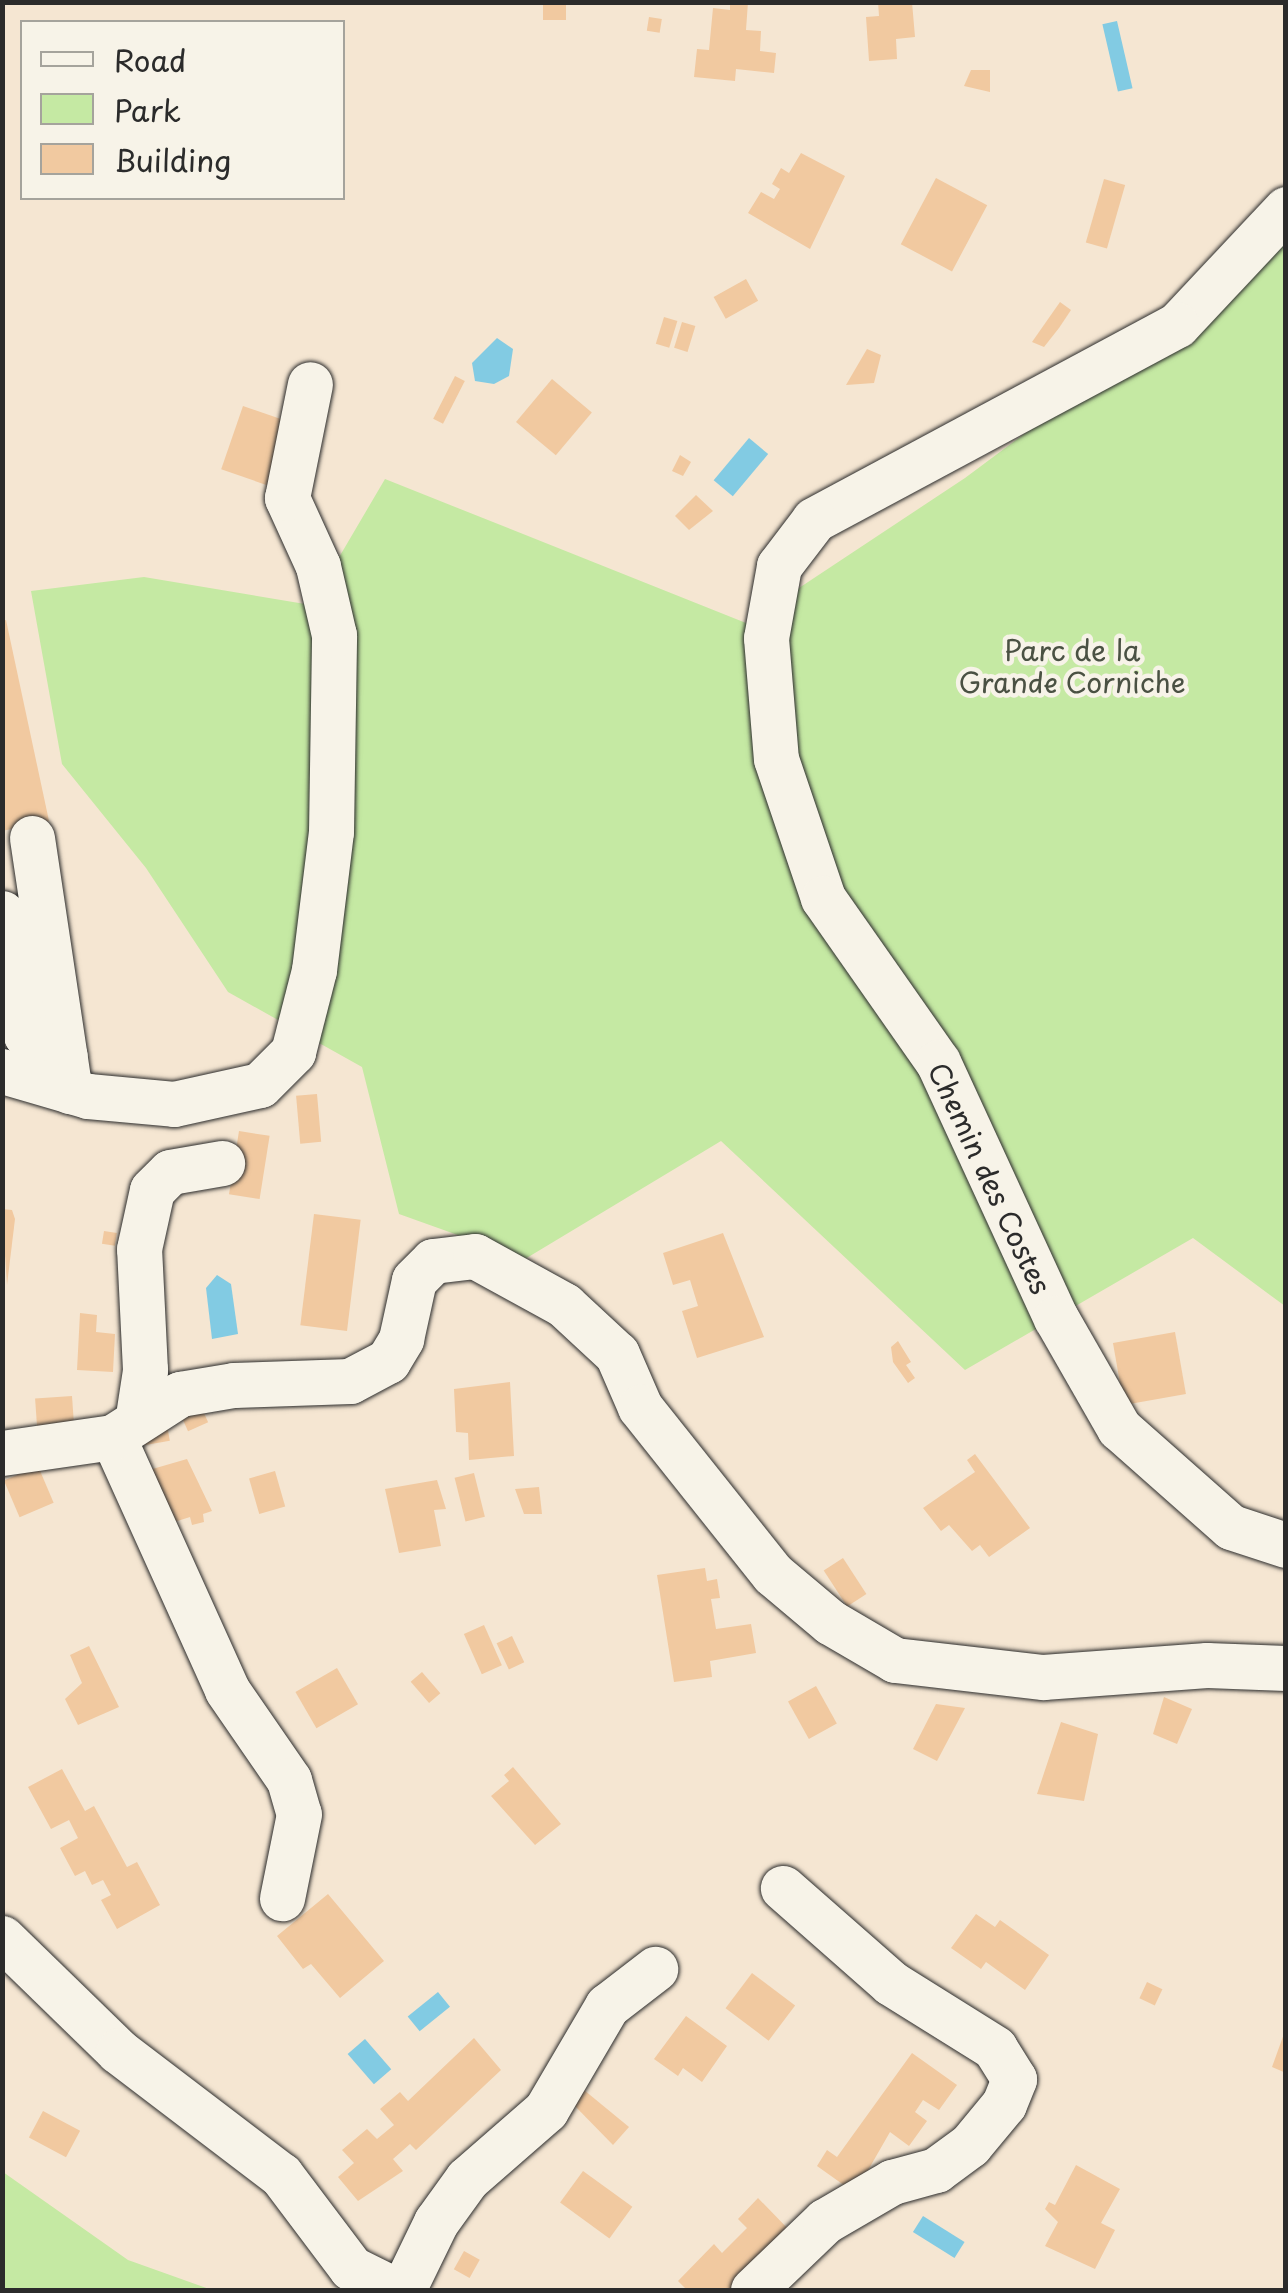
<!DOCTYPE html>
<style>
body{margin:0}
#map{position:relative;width:1288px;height:2293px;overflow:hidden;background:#f5e6d2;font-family:"Playpen Sans",sans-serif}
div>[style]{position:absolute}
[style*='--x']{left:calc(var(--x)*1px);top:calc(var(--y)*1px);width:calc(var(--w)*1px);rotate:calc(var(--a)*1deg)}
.green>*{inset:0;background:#c5e9a3}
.water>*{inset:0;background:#82cbe3;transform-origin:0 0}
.building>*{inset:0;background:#f1c9a0;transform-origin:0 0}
.roads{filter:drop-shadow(0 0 2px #2b2b2b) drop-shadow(0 0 2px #2b2b2b)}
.minor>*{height:45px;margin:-22.5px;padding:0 22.5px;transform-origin:22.5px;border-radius:22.5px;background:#f7f3e8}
span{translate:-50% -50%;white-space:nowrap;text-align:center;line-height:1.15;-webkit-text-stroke:9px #f7f3e8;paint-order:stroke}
.park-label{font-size:28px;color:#4a5143}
.street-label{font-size:28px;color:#2b2b2b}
.frame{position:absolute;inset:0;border:5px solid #2b2b2b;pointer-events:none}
.legend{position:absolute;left:20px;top:20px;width:325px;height:180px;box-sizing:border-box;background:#f7f3e8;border:2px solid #a5a39c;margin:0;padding:12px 18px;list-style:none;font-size:30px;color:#2b2b2b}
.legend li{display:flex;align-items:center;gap:20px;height:50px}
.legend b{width:50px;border:2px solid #a5a39c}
</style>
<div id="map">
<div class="green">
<i style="clip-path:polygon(1285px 240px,1285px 1306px,1193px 1238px,965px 1370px,721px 1141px,525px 1259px,399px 1214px,362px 1067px,228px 992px,146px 868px,62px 764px,31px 591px,144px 577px,311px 605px,385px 479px,746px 623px,965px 478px)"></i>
<i style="clip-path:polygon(3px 2172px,128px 2260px,212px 2290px,3px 2290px)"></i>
</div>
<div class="water">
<i style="left:1117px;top:21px;width:69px;height:15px;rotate:77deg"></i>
<i style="clip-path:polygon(497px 338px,513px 349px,509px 376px,494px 384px,475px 381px,472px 363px)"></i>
<i style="left:749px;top:438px;width:25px;height:55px;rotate:40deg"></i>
<i style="clip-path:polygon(217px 1275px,231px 1284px,238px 1334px,212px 1339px,206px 1288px)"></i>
<i style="left:438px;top:1992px;width:19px;height:39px;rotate:51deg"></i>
<i style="left:365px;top:2039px;width:40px;height:23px;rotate:49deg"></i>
<i style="left:923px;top:2216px;width:49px;height:19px;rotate:32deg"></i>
</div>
<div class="building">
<i style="left:543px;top:2px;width:23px;height:18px"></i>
<i style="clip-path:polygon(730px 2px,748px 2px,746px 30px,761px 31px,760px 51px,776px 53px,774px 73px,736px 69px,735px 81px,694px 77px,697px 49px,709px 50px,713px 8px,730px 10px)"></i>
<i style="clip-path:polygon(878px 2px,912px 2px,915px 37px,896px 39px,897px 59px,869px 61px,866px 17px,879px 16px)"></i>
<i style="left:649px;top:17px;width:13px;height:14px;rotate:9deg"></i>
<i style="clip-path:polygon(971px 70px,990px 70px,990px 92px,964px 86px)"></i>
<i style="clip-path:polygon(801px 153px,845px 176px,810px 249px,748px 213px,761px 192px,774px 199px,780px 189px,772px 184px,781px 168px,789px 173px)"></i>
<i style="left:936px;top:178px;width:58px;height:75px;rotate:28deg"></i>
<i style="left:1104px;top:179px;width:22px;height:66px;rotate:16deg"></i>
<i style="left:746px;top:279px;width:25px;height:37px;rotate:61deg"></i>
<i style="clip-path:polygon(1060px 302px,1071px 310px,1059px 328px,1044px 347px,1032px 342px)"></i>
<i style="left:664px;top:317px;width:14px;height:28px;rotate:17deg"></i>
<i style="left:682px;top:322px;width:14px;height:27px;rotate:17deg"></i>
<i style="clip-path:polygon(867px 349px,881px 355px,874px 383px,846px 385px)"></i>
<i style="left:455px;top:376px;width:11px;height:48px;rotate:27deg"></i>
<i style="left:552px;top:379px;width:52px;height:56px;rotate:40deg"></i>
<i style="left:243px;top:406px;width:50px;height:67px;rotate:19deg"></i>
<i style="clip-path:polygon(680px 455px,691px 462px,683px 476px,672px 471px)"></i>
<i style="clip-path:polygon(696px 495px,713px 511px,689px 530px,675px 516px)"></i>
<i style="clip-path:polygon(6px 620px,49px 821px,2px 831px,2px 621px)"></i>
<i style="left:317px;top:1094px;width:48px;height:21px;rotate:85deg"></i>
<i style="left:239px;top:1131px;width:31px;height:64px;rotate:9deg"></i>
<i style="clip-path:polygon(2px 1209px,12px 1210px,15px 1219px,7px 1285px)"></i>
<i style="left:314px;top:1214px;width:47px;height:112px;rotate:7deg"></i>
<i style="left:104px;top:1231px;width:13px;height:13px;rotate:9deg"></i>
<i style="clip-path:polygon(723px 1233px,764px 1337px,697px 1358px,682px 1311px,698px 1306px,690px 1280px,673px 1285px,663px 1253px)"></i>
<i style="clip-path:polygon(80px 1313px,97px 1315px,96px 1332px,115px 1334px,113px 1372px,77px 1370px)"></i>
<i style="left:1175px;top:1332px;width:63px;height:63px;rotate:80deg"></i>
<i style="clip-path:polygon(898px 1341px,911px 1362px,906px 1365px,915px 1378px,908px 1383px,893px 1362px,891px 1347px)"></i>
<i style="clip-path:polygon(510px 1382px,514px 1456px,469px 1460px,468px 1433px,456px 1432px,454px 1389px)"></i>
<i style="left:72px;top:1396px;width:29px;height:37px;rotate:86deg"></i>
<i style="left:200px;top:1404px;width:20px;height:22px;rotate:66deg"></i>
<i style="left:166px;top:1419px;width:22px;height:26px;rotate:80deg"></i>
<i style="clip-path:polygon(975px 1454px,1030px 1528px,989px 1557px,980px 1545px,972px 1551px,949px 1525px,941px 1531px,923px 1508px,975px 1472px,967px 1460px)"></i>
<i style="clip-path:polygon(187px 1459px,212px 1511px,203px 1514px,204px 1522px,192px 1525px,190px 1517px,165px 1525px,149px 1470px)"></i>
<i style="left:38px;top:1466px;width:40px;height:37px;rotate:67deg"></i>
<i style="left:275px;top:1471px;width:37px;height:27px;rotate:74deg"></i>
<i style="left:474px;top:1473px;width:45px;height:20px;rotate:76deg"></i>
<i style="clip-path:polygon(437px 1480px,446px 1509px,434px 1510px,441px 1546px,399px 1553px,385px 1489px)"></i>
<i style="clip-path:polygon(539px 1487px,542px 1514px,524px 1514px,515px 1489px)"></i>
<i style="left:843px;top:1558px;width:43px;height:23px;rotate:57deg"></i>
<i style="clip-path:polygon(705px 1568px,707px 1581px,717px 1579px,720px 1598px,711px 1599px,716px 1629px,751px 1624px,756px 1653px,710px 1661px,712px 1677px,674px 1682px,657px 1575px)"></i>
<i style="left:484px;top:1625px;width:44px;height:22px;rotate:66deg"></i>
<i style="left:512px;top:1636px;width:29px;height:17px;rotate:65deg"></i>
<i style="clip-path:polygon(89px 1646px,119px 1707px,78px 1725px,65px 1699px,82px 1683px,70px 1655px)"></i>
<i style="left:337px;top:1668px;width:42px;height:48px;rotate:60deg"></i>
<i style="left:422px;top:1672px;width:28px;height:15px;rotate:49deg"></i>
<i style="left:816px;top:1686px;width:43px;height:32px;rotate:61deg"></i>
<i style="clip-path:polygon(1164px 1697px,1192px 1709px,1177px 1744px,1153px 1734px)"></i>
<i style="clip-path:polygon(936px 1704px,965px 1708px,937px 1761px,913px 1749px)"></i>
<i style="clip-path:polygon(1061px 1722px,1098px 1734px,1084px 1801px,1037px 1794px)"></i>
<i style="clip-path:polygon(513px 1767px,561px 1824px,535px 1845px,491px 1796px,509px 1781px,504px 1775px)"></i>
<i style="clip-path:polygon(62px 1769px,85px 1811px,94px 1806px,127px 1867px,137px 1862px,160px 1905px,117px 1929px,101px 1900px,111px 1895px,103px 1880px,92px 1885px,85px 1871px,75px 1876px,60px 1848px,78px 1838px,69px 1820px,51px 1829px,28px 1787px)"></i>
<i style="clip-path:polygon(328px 1894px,384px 1961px,340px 1998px,311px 1964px,303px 1969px,277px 1936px)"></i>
<i style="clip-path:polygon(976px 1914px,995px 1927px,1000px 1920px,1049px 1955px,1025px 1990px,986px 1962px,981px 1969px,951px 1948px)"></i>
<i style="left:752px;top:1973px;width:54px;height:44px;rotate:37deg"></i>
<i style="left:1147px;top:1982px;width:17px;height:18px;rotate:25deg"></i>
<i style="clip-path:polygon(686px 2016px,727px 2046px,702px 2082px,683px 2068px,678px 2076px,654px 2059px)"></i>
<i style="clip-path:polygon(1285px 2031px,1286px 2031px,1286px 2073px,1272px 2067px)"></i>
<i style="clip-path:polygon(474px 2038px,501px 2070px,416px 2150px,410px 2144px,393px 2159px,403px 2171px,358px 2201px,338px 2177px,354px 2163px,342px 2150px,367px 2129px,377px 2139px,394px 2125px,380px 2109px,400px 2092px,408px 2101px)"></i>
<i style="clip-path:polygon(912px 2053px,957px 2085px,939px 2110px,923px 2100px,915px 2112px,927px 2121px,909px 2146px,890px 2132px,855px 2193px,817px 2166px,827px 2150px,837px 2157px)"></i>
<i style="clip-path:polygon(584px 2090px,629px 2127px,613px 2145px,571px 2102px)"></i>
<i style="left:43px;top:2111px;width:42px;height:30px;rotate:28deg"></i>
<i style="clip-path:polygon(1076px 2165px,1120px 2189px,1101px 2223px,1115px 2230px,1095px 2269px,1045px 2246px,1058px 2222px,1045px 2209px,1049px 2202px,1055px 2205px)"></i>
<i style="left:583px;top:2171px;width:61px;height:39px;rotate:36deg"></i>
<i style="clip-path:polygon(758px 2198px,794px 2235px,731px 2290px,687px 2290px,678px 2281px,714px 2244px,722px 2253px,747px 2228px,738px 2219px)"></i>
<i style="left:464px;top:2251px;width:18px;height:21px;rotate:29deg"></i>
</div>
<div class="roads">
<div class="minor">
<i style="--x:1286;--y:209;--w:159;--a:133.2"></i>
<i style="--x:1177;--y:325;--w:412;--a:151.8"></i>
<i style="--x:814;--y:520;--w:58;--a:127.3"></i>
<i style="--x:779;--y:566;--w:73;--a:100.2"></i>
<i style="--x:766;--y:638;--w:121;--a:85.3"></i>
<i style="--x:776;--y:759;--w:147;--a:71.3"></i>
<i style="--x:823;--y:898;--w:200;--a:55"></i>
<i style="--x:938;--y:1062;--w:282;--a:65.3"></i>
<i style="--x:1056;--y:1318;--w:127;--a:60.2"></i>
<i style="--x:1119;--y:1428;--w:149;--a:41.5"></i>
<i style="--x:1231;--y:1527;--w:58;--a:18.1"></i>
<i style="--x:32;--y:838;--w:256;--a:81.5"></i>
<i style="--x:2;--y:913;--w:124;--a:78.9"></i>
<i style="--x:26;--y:1035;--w:44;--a:28.3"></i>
<i style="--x:2;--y:1071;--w:90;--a:16.2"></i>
<i style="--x:88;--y:1096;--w:86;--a:5.3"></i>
<i style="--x:174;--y:1104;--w:88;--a:-12.5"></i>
<i style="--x:260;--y:1085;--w:47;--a:-45"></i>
<i style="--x:293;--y:1052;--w:85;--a:-75.6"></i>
<i style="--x:314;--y:970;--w:139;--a:-83"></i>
<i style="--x:331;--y:832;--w:197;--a:-89.1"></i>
<i style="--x:334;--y:635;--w:71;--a:-103.1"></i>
<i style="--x:318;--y:566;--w:75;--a:-114.5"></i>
<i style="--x:287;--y:498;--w:116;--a:-78.6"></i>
<i style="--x:138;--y:1416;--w:47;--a:-81.3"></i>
<i style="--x:145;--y:1370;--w:121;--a:-92.8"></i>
<i style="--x:139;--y:1249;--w:60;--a:-77.6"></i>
<i style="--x:152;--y:1190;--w:25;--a:-45"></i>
<i style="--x:170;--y:1172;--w:53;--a:-9.8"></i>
<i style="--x:113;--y:1437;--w:277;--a:65.7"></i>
<i style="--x:227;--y:1690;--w:109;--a:55.4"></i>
<i style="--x:289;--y:1780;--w:35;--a:74"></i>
<i style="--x:299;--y:1814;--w:86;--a:101.4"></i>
<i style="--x:2;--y:1453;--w:112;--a:-8.2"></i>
<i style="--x:113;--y:1437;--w:80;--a:-32.7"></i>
<i style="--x:180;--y:1394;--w:55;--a:-9.5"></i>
<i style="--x:234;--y:1385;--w:116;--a:-2"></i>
<i style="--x:350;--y:1381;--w:43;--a:-27.8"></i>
<i style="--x:388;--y:1361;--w:26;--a:-59"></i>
<i style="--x:401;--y:1339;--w:60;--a:-77.6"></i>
<i style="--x:414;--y:1280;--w:27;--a:-45"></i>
<i style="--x:433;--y:1261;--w:42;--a:-6.8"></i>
<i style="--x:475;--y:1256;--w:102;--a:28.8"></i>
<i style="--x:564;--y:1305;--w:72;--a:42.8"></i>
<i style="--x:617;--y:1354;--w:58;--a:66.5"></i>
<i style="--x:640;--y:1407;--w:213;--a:51.5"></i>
<i style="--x:773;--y:1574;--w:75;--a:40.1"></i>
<i style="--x:830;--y:1622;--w:75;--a:30.3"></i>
<i style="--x:895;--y:1660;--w:149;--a:6.6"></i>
<i style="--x:1043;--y:1677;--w:164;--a:-4.2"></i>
<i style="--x:1207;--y:1665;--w:79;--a:2.2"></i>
<i style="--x:2;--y:1938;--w:162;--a:44.2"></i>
<i style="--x:118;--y:2051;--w:205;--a:37.3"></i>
<i style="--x:281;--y:2175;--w:116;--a:53"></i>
<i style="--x:351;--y:2268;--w:49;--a:26.6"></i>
<i style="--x:403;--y:2290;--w:76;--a:-64.1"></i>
<i style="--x:436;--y:2222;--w:53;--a:-54.2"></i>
<i style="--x:467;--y:2179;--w:105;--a:-41.1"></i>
<i style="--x:546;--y:2110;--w:121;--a:-59.6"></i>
<i style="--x:607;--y:2006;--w:61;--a:-37.6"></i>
<i style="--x:753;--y:2290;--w:100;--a:-43.8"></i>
<i style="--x:825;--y:2221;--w:78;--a:-30.2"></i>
<i style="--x:892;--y:2182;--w:46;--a:-15.3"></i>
<i style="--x:936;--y:2170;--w:42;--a:-36.3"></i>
<i style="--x:970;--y:2145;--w:53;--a:-50.3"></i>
<i style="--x:1004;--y:2104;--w:27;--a:-68"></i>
<i style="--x:1014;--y:2079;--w:36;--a:-122"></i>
<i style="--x:995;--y:2048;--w:123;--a:-148"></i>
<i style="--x:891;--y:1983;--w:144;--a:-138.7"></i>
</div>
</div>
<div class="park-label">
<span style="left:1072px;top:666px">Parc de la<br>Grande Corniche</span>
</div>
<div class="street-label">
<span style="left:990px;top:1178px;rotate:65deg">Chemin des Costes</span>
</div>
<div class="frame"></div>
<ul class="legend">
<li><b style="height:12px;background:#f7f3e8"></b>Road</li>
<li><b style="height:28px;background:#c5e9a3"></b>Park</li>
<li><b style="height:28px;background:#f1c9a0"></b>Building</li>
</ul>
</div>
